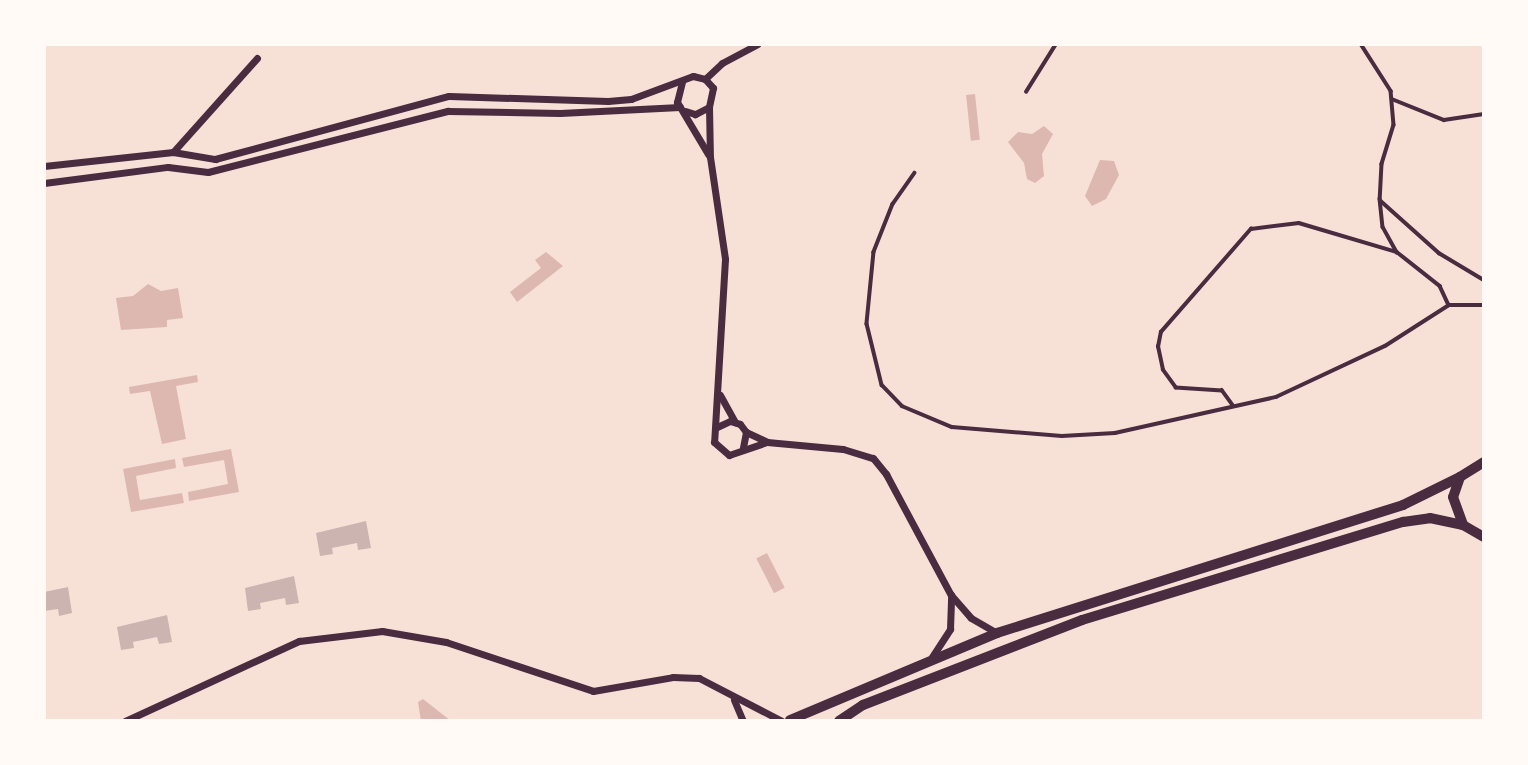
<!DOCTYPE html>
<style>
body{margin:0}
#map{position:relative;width:1528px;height:765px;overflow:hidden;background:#f7e1d7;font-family:"Public Sans",sans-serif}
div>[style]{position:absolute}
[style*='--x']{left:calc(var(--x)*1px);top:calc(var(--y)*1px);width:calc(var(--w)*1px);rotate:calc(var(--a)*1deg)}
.water>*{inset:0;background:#dcb8b0;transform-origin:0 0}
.building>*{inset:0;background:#ccb4b1}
.service>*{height:3.5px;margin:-1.75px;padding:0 1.75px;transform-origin:1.75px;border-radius:1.75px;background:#4a2c40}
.minor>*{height:7px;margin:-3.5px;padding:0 3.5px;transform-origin:3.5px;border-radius:3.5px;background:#4a2c40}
.tertiary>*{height:10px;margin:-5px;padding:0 5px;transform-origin:5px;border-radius:5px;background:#4a2c40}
.secondary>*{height:10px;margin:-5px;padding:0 5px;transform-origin:5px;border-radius:5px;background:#4a2c40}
span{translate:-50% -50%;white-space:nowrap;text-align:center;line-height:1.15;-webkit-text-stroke:7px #fffaf5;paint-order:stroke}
.frame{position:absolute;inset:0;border:46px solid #fffaf5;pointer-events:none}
</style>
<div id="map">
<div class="water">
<i style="left:975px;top:94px;width:46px;height:9px;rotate:84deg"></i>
<i style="clip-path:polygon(1044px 126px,1053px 134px,1042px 154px,1044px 176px,1035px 183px,1027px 179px,1024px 163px,1008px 142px,1018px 132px,1032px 134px)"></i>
<i style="clip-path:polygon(1100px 160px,1114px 161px,1119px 175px,1106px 199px,1092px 206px,1085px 196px)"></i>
<i style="clip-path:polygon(546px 252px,563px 266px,517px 302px,510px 292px,541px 268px,535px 260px)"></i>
<i style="clip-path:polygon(148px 284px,161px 291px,178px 288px,183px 318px,167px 320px,167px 327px,121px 330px,116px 298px,133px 296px)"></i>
<i style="clip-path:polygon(197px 375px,198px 382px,176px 386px,186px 439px,162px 444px,150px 391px,130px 394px,129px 387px)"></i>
<i style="clip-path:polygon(231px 449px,239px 492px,189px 501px,188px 492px,228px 484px,224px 460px,184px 467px,182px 458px)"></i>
<i style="clip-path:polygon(175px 459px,176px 468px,136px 476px,140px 500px,182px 493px,184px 503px,131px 512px,123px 469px)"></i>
<i style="left:767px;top:553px;width:39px;height:12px;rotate:63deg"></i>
<i style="clip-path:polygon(423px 699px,451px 721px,421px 721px,418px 702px)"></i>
</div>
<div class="building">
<i style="clip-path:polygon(366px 521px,371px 548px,358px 550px,357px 543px,332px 548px,333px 554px,320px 556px,316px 533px)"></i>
<i style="clip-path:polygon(294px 576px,299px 603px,286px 605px,285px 598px,260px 603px,261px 609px,248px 611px,245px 588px)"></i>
<i style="clip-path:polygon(68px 587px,72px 613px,59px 616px,58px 609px,44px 611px,44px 592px)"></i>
<i style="clip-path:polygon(167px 615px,172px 642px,159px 644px,157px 637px,133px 642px,134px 648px,121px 650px,117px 627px)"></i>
</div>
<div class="service">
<i style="--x:1361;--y:44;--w:56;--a:57.4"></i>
<i style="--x:1391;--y:91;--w:34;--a:85"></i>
<i style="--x:1394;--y:125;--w:41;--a:107.1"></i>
<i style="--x:1382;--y:164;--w:35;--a:93"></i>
<i style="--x:1380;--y:199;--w:28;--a:84"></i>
<i style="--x:1383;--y:227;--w:29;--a:61"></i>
<i style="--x:1397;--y:252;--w:55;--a:38.3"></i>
<i style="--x:1440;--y:286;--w:21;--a:65"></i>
<i style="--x:1026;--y:92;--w:57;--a:-58"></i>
<i style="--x:1392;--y:99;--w:56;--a:22"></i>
<i style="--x:1444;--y:120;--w:40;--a:-8.5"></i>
<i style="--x:915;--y:173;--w:38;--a:125"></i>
<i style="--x:893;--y:204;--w:52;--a:111.6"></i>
<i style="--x:874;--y:252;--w:72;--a:95.6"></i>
<i style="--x:867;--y:324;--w:63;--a:76.2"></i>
<i style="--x:882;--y:385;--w:29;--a:46"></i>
<i style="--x:902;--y:406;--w:54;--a:22.8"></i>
<i style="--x:952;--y:427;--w:110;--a:4.7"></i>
<i style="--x:1062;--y:436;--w:53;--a:-3.2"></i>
<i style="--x:1115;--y:433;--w:165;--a:-12.6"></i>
<i style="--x:1276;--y:397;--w:120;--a:-25.1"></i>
<i style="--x:1385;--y:346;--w:76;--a:-32.6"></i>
<i style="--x:1381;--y:201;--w:78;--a:41.9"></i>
<i style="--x:1439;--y:253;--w:52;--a:31"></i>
<i style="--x:1449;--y:305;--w:35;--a:0"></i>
<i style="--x:1233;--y:406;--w:19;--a:-126"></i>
<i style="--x:1222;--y:391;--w:46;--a:-176.3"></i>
<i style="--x:1176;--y:388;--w:22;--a:-126"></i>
<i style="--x:1163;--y:370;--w:24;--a:-102"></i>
<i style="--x:1158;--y:347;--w:15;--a:-79"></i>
<i style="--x:1161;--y:332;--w:137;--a:-48.9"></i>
<i style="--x:1251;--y:229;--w:48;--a:-7.1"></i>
<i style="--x:1299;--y:223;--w:102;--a:16.5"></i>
</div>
<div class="minor">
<i style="--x:705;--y:79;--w:23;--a:-43"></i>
<i style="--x:722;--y:63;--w:40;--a:-28"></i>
<i style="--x:682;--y:82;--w:21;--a:104"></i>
<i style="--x:677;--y:102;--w:61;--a:59.2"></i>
<i style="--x:709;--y:107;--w:50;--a:88.9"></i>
<i style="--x:710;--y:157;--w:103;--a:81.6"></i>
<i style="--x:725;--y:259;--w:183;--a:93.4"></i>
<i style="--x:714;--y:442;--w:20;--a:41"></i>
<i style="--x:729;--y:455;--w:40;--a:-18.9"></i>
<i style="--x:173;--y:152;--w:126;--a:-48.2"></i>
<i style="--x:44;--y:166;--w:130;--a:-6.2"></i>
<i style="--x:173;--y:152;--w:43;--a:9.5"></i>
<i style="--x:215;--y:159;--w:242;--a:-15.1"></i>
<i style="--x:449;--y:96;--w:159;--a:1.8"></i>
<i style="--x:608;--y:101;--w:23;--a:-5"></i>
<i style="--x:631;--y:99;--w:66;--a:-20.4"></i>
<i style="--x:693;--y:76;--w:12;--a:14"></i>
<i style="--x:705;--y:79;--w:12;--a:48"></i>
<i style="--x:713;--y:88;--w:19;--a:102"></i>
<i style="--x:709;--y:107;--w:16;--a:153"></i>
<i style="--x:695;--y:114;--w:10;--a:-163"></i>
<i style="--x:44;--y:183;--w:125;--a:-7.4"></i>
<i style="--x:168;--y:167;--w:40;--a:7.1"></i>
<i style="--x:208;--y:172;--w:248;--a:-14.3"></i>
<i style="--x:448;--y:111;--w:112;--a:1"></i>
<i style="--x:560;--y:113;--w:120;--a:-2.9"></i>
<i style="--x:720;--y:395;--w:31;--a:61"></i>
<i style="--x:717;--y:427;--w:14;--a:-25"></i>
<i style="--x:730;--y:421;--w:10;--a:17"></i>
<i style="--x:740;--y:424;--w:10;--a:53"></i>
<i style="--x:746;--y:432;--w:16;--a:101"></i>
<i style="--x:746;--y:432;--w:23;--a:25"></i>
<i style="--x:767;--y:442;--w:76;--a:5.3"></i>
<i style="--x:843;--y:449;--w:31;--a:17"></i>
<i style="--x:873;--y:458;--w:21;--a:51"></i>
<i style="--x:886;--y:474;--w:137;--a:61.8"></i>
<i style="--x:951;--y:595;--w:30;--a:49"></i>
<i style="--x:971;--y:618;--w:30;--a:30"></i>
<i style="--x:930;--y:660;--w:37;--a:-57"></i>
<i style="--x:950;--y:629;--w:34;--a:-88"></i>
<i style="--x:734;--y:700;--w:23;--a:67"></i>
<i style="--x:125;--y:721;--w:192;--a:-24.7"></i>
<i style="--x:299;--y:641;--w:84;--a:-6.9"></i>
<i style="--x:382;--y:631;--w:65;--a:9.8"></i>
<i style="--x:446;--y:642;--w:155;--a:18.4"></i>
<i style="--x:593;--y:691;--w:81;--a:-9.9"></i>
<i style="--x:673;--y:677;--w:26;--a:2"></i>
<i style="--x:699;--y:678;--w:93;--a:27.4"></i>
</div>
<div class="tertiary">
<i style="--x:790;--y:720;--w:225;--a:-22.8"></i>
<i style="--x:997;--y:633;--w:426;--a:-17.5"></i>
<i style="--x:1403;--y:505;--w:64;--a:-26.2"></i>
<i style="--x:839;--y:721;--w:29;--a:-34"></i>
<i style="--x:863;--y:705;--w:235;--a:-21.2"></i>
<i style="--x:1082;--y:620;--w:336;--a:-17"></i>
<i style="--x:1403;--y:522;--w:27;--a:-8"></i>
<i style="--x:1430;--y:518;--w:34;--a:12"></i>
</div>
<div class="secondary">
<i style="--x:1484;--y:462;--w:28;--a:148"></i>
<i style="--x:1460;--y:477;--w:21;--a:109"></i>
<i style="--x:1453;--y:497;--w:30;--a:70"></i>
<i style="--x:1463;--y:525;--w:24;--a:30"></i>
</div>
<div class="frame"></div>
</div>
